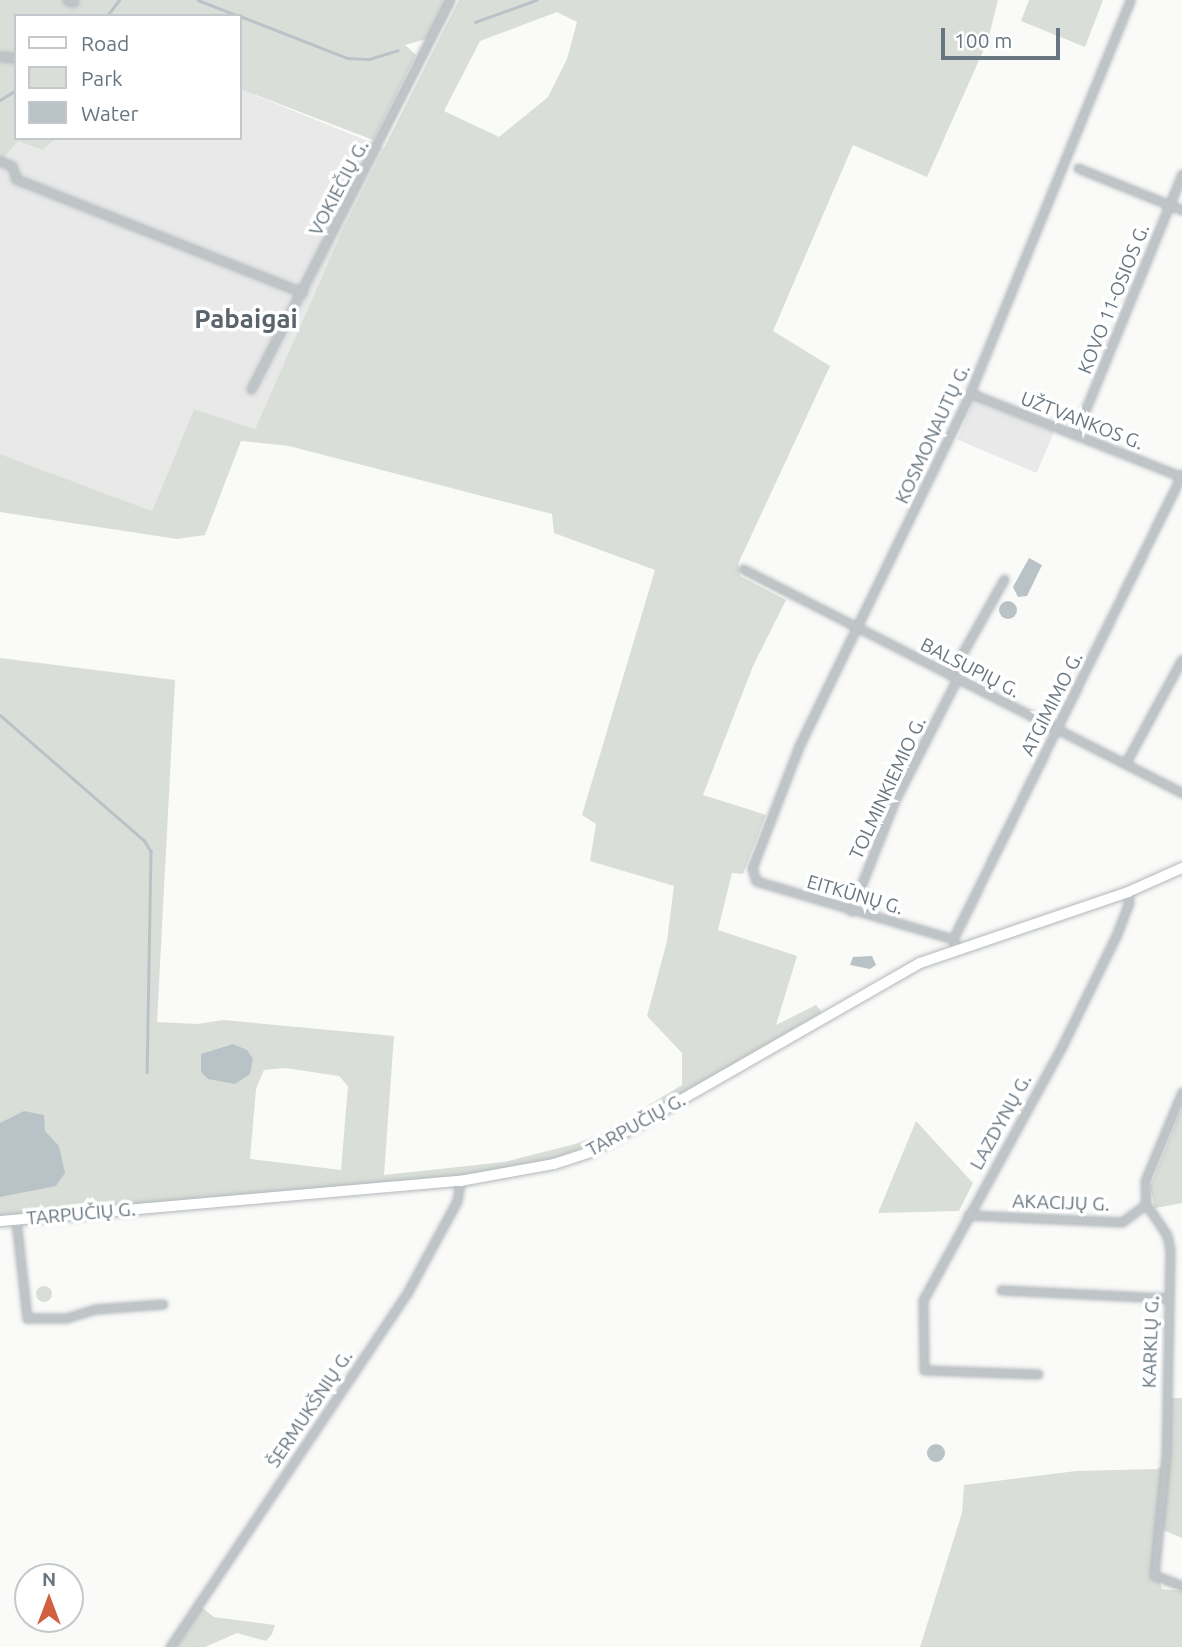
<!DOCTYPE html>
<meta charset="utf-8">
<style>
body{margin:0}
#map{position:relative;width:1182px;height:1647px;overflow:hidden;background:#fafaf8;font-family:Ubuntu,sans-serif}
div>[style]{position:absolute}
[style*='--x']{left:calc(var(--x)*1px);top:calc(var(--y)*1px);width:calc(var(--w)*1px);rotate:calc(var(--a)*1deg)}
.built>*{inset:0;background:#e8e9e8;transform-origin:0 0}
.green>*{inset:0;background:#daded8}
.round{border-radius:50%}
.water>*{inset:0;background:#b9c3c7}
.stream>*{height:2.5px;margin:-1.25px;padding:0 1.25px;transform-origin:1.25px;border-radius:1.25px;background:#b9c3c7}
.roads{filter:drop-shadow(0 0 2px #b2b8bc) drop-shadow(0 0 2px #b2b8bc)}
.minor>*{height:7px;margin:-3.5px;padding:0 3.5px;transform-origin:3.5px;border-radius:3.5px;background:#bfc4c7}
.secondary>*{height:10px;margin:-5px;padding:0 5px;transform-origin:5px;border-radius:5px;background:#fff}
span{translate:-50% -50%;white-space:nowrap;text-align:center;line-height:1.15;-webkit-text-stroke:7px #fff;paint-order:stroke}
.street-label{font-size:19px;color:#677680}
.district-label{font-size:26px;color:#59646c;font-weight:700}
.legend{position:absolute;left:14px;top:14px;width:228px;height:126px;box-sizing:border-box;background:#fff;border:2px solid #c2c8cc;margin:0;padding:9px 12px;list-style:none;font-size:21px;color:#677680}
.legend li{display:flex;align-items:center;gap:14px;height:35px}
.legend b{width:35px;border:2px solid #c2c8cc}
.north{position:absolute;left:14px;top:1563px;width:70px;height:70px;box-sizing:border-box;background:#fff;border:2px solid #c2c8cc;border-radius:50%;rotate:0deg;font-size:19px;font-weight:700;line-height:28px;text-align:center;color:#677680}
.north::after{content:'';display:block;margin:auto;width:24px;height:32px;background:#d16041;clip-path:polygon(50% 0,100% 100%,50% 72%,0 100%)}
.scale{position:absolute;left:941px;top:28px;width:119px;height:32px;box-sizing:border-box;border:4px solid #677680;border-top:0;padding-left:9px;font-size:21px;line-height:24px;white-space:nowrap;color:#677680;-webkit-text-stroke:5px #fff;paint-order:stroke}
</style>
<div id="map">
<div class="built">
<i style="clip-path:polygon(240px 89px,385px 148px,341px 233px,255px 429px,194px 409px,152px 511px,0 454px,0 162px,18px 141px,41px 150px,56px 138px,240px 138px)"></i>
<i style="left:975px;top:398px;width:86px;height:45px;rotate:23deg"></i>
</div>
<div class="green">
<i style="clip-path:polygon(0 0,450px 0,433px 37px,405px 45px,416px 55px,373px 140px,240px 89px,240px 16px,16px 16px,16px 138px,56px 138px,42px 150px,18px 141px,0 162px)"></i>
<i style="clip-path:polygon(evenodd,459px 0,998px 0,988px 40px,927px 177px,853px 145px,773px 331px,830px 366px,738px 564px,740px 576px,786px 600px,753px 666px,703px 795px,766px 815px,743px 874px,732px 873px,718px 930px,797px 956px,776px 1025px,816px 1005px,822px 1012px,600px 1142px,538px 1164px,460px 1176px,0 1217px,0 658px,175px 680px,157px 1022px,197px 1024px,223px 1020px,394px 1036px,384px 1175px,504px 1162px,575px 1144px,603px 1133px,682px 1085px,682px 1053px,647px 1016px,667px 941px,674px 886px,590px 861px,596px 824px,582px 815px,655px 570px,554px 533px,552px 514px,289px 446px,241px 441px,205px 535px,177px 539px,0 512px,0 454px,152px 511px,194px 409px,255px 429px,341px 233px,459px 0,557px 12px,577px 22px,567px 59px,548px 97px,499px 137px,444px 111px,480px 41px,557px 12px,459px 0,285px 1068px,339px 1076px,348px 1086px,341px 1170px,250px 1159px,256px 1089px,264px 1070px,285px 1068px)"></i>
<i style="clip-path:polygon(1029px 0,1103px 0,1085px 47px,1021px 21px)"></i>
<i style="clip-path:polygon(1182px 1108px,1182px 1203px,1155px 1208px,1150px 1187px)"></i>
<i style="clip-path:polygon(916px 1121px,973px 1183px,959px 1211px,878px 1213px)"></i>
<i class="round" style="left:36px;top:1286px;width:16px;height:16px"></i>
<i style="clip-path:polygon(1168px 1398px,1182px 1398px,1182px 1538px,1163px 1530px,1157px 1573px,1162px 1589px,1182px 1591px,1182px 1647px,920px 1647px,962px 1513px,964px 1485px,1076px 1471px,1157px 1469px,1170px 1463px)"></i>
<i style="clip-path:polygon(200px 1606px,214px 1617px,275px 1625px,272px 1634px,266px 1641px,237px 1633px,205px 1647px,175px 1647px)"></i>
</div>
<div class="water">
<i style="clip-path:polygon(1029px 558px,1042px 565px,1027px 596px,1018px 597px,1013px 587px)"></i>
<i class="round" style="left:999px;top:601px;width:18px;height:18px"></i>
<i style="clip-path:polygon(872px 956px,876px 965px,870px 969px,850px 965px,853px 957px)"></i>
<i style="clip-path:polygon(233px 1044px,247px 1050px,253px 1059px,250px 1074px,235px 1084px,208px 1079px,201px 1072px,201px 1054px)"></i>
<i style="clip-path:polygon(24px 1111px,44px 1115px,45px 1131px,59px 1146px,65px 1173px,56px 1186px,0 1197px,0 1123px)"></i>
<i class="round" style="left:927px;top:1444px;width:18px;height:18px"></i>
</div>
<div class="stream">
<i style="--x:198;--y:0;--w:44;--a:21.3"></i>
<i style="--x:107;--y:16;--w:20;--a:-53"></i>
<i style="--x:240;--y:16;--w:116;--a:21.3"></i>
<i style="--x:348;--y:58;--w:21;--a:3"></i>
<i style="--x:369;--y:59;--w:30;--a:-17"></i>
<i style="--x:475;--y:22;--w:65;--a:-19.8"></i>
<i style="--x:0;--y:100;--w:19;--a:-32"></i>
<i style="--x:0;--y:715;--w:191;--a:41"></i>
<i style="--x:144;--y:840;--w:13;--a:58"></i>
<i style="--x:151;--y:851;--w:221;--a:91"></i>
</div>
<div class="roads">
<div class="minor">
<i style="--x:67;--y:0;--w:7;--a:16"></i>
<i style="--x:0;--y:56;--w:16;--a:7"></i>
<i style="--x:0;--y:161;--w:13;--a:23"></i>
<i style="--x:12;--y:166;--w:14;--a:73"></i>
<i style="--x:16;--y:179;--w:308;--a:21.6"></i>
<i style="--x:1078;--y:168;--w:112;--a:22"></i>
<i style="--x:251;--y:389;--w:437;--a:-62.9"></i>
<i style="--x:970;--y:393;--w:228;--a:21.6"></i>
<i style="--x:1075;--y:435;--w:282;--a:-67.7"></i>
<i style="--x:743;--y:569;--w:493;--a:27"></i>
<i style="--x:950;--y:675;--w:110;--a:-60.6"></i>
<i style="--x:1125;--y:764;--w:119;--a:-61.5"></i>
<i style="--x:851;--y:911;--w:119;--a:-68.4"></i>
<i style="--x:895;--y:800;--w:136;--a:-62.9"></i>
<i style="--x:953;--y:939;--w:205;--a:-163.6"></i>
<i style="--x:756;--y:881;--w:14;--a:-107"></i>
<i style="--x:752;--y:868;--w:131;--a:-68.9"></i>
<i style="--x:799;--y:746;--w:385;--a:-64.1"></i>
<i style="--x:967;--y:400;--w:432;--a:-67.8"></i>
<i style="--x:957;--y:948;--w:10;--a:-114"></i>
<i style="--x:953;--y:939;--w:518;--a:-63.78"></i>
<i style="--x:1182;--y:1092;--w:96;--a:112.6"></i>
<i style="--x:1145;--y:1181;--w:23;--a:88"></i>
<i style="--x:1146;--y:1204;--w:37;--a:56"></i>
<i style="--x:1167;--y:1235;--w:16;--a:79"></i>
<i style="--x:1170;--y:1251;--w:204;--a:91.1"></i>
<i style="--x:1166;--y:1455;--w:121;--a:95.7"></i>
<i style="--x:1154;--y:1575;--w:30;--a:21"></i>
<i style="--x:968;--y:1215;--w:154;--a:2.6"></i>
<i style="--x:1122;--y:1222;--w:30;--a:-37"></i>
<i style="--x:16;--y:1220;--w:99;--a:83.6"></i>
<i style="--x:27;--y:1318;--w:39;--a:0"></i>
<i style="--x:66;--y:1318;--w:31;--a:-17"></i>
<i style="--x:96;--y:1309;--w:67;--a:-4.3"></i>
<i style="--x:1001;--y:1290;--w:166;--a:2.8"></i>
<i style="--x:1038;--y:1374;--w:114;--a:-178"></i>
<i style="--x:924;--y:1370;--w:70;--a:-90.8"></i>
<i style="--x:923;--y:1300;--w:292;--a:-61.3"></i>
<i style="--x:1063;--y:1044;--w:120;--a:-63.9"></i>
<i style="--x:1116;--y:936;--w:36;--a:-69"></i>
<i style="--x:1129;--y:902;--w:10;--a:-96"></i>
<i style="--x:170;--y:1647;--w:426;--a:-56.2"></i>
<i style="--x:407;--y:1293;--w:105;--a:-61.5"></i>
<i style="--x:457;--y:1201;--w:20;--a:-81"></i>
</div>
<div class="secondary">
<i style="--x:0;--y:1221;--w:462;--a:-5"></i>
<i style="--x:460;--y:1181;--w:96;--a:-10.3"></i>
<i style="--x:554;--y:1164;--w:38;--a:-18"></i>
<i style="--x:590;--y:1152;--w:380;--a:-29.8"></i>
<i style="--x:920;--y:963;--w:220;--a:-18.8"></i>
<i style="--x:1128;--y:892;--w:59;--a:-24"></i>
</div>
</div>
<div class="street-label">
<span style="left:339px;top:188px;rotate:-62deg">VOKIEČIŲ G.</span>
<span style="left:1114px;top:299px;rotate:-68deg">KOVO 11-OSIOS G.</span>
<span style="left:1082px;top:421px;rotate:21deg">UŽTVANKOS G.</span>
<span style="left:933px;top:434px;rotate:-65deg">KOSMONAUTŲ G.</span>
<span style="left:970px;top:668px;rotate:27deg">BALSUPIŲ G.</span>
<span style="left:1052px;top:704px;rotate:-63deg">ATGIMIMO G.</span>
<span style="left:888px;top:788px;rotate:-65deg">TOLMINKIEMIO G.</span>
<span style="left:855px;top:895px;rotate:16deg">EITKŪNŲ G.</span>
<span style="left:1001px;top:1122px;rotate:-61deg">LAZDYNŲ G.</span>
<span style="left:636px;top:1125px;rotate:-29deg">TARPUČIŲ G.</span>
<span style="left:1061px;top:1203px;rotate:2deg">AKACIJŲ G.</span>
<span style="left:81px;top:1214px;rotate:-5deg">TARPUČIŲ G.</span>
<span style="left:1151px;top:1342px;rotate:-88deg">KARKLŲ G.</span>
<span style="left:310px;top:1409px;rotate:-56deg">ŠERMUKŠNIŲ G.</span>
</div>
<div class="district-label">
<span style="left:246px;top:319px">Pabaigai</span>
</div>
<ul class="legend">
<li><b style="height:9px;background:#fff"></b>Road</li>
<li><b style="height:19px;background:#daded8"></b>Park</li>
<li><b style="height:19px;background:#b9c3c7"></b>Water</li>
</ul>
<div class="north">N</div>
<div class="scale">100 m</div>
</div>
